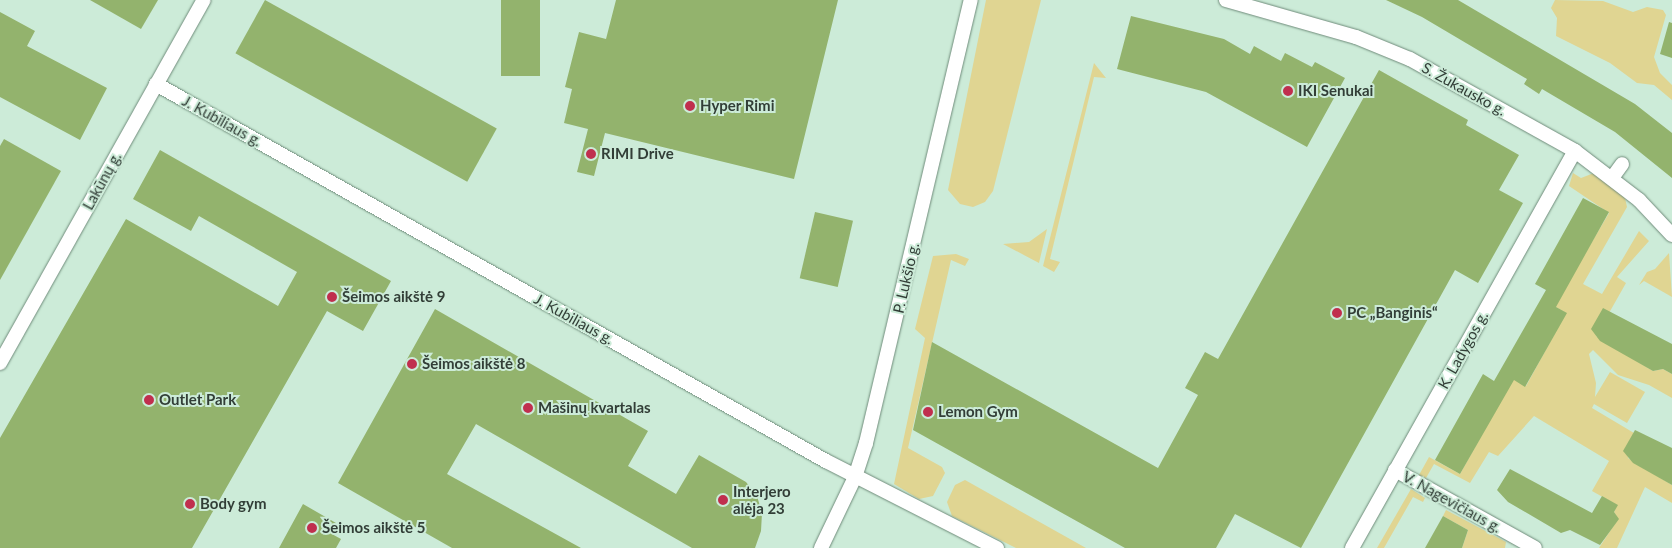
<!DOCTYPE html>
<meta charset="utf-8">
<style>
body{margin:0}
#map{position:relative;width:1672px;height:548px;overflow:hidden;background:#ccebd8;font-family:Lato,sans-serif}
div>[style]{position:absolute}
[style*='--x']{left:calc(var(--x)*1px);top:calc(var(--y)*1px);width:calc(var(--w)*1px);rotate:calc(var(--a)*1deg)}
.green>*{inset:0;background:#e0d592}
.building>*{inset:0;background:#93b36d;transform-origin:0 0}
.roads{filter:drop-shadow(0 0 1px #6f8b7a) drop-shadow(0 0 1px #6f8b7a)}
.minor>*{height:14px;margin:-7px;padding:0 7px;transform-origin:7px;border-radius:7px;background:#fff}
.dots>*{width:14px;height:14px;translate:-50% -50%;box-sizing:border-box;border:2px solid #ccebd8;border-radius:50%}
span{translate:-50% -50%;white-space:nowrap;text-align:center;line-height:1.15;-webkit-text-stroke:4px #ccebd8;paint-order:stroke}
.street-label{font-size:15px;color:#323e37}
.poi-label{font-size:15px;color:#323e37;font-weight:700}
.left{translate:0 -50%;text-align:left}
</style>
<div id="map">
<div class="green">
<i style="clip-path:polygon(986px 0,1041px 0,993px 191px,985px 202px,973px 207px,960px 204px,948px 190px)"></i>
<i style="clip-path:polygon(1555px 0,1603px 1px,1633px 12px,1647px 7px,1663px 10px,1666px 15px,1654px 57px,1660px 73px,1672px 85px,1672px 100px,1654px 85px,1637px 83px,1610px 63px,1556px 36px,1557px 18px,1551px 8px)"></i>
<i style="clip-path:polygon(1094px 63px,1106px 78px,1094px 77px,1050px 259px,1060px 262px,1054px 272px,1043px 266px)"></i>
<i style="clip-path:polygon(1573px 173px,1581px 178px,1594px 173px,1625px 198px,1627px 207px,1583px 284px,1602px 294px,1639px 231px,1649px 241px,1617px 277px,1626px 283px,1596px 336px,1653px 371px,1663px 369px,1672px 374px,1672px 398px,1649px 385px,1618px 375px,1593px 350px,1589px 354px,1596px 383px,1595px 397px,1610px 372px,1645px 392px,1627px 423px,1594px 404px,1592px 408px,1634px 433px,1628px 458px,1672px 485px,1672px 503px,1645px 487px,1617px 548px,1599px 548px,1618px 519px,1614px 512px,1617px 505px,1592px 491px,1609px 461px,1534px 416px,1498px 456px,1489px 452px,1470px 483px,1434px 464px,1426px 478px,1419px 475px,1429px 457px,1460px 474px,1513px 379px,1526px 386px,1566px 313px,1554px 306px,1609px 213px,1569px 186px)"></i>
<i style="clip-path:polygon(1047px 229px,1039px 263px,1003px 244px,1029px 242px)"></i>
<i style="clip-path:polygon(1669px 253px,1672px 297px,1644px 281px,1639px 285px,1647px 272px,1655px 269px)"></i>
<i style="clip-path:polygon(956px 254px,969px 259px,965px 266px,951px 260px,908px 448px,942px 467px,945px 473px,933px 496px,919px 499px,894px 484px,925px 338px,915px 329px,933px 256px)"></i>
<i style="clip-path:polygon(965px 480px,1086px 548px,1016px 548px,952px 516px,947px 502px,955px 485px)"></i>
<i style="clip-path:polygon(1411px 489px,1425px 498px,1423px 502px,1413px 497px,1384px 548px,1377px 548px)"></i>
<i style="clip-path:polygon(1446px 510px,1506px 542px,1505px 548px,1462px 548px,1468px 530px,1443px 516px)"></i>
</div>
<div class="building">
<i style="clip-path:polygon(90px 0,158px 0,141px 29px)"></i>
<i style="left:265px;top:0;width:265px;height:61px;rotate:29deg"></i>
<i style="left:501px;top:0;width:39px;height:76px"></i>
<i style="clip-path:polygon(616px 0,838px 0,794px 179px,605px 133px,594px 176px,577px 172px,588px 129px,564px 123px,572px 89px,565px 87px,579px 32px,606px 39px)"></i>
<i style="clip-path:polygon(1386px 0,1458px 0,1635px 104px,1672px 133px,1672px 178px,1615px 132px,1542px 89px,1539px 94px,1524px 84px,1527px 79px,1422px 17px)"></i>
<i style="clip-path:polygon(0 12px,35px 31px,27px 46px,107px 88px,80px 140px,0 97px)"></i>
<i style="clip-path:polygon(1131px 16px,1224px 39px,1250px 54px,1254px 46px,1281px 61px,1285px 53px,1312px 67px,1315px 62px,1345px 78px,1307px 147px,1206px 92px,1117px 69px)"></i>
<i style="clip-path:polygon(1669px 22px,1672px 23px,1672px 58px,1660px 54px)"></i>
<i style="clip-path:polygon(1379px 70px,1468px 120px,1466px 125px,1519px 155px,1499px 190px,1523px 203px,1478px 283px,1455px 270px,1301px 548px,1235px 514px,1216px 548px,1125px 548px,913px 430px,932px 342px,1158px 468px,1198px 395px,1185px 388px,1205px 352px,1218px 359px)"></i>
<i style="clip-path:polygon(4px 139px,61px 171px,0 280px,0 146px)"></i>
<i style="clip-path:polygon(160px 150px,391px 281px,363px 331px,327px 311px,192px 548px,0 548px,0 438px,126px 219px,278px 306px,297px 272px,199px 216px,191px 231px,133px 199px)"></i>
<i style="clip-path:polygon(1583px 198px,1609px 212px,1556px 307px,1567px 313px,1525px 387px,1514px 380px,1460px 474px,1435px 460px,1483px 374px,1494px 381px,1546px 290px,1535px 284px)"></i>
<i style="left:815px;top:212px;width:39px;height:68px;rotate:13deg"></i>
<i style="clip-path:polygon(1603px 308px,1672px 344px,1672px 374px,1663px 369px,1653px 371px,1600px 341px,1591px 329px)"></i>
<i style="clip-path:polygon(435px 309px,648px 431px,628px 466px,676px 494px,699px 455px,746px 482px,757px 496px,762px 513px,761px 531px,755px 548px,692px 548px,476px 424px,447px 474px,581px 548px,452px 548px,338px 483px)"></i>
<i style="clip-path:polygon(1635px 430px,1672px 448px,1672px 485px,1633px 463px,1623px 451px)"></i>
<i style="clip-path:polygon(1510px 469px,1592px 513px,1602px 496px,1618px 505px,1614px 512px,1619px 519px,1600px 545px,1570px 530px,1561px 533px,1508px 502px,1497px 490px)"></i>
<i style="clip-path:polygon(303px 504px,336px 523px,330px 533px,341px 539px,336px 548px,279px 548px)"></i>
<i style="clip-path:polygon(1443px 516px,1468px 530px,1462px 548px,1425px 548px)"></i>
</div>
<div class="roads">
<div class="minor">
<i style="--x:1226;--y:0;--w:135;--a:15.9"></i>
<i style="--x:1356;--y:37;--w:58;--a:22.2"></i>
<i style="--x:1410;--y:59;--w:189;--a:29.1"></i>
<i style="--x:1575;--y:151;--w:81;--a:37.4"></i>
<i style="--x:1639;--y:200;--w:48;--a:46.7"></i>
<i style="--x:156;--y:84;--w:769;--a:29.37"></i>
<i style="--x:826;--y:461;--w:192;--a:27"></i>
<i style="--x:1612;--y:178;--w:17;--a:-54"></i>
<i style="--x:0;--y:363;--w:416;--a:-60.7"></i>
<i style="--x:1395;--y:470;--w:160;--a:29.1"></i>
<i style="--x:821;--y:548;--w:79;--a:-64.4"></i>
<i style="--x:855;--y:477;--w:36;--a:-72"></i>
<i style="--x:866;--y:443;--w:455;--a:-76.7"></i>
<i style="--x:1352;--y:548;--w:455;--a:-60.7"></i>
</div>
</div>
<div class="dots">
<i style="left:1288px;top:91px;background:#c02f4e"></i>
<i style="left:690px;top:106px;background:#c02f4e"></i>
<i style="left:591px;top:154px;background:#c02f4e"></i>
<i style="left:332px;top:297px;background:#c02f4e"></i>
<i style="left:1337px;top:313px;background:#c02f4e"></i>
<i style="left:412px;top:364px;background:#c02f4e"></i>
<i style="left:149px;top:400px;background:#c02f4e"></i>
<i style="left:528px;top:408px;background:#c02f4e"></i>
<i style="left:928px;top:412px;background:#c02f4e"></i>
<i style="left:723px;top:500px;background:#c02f4e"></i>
<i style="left:190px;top:504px;background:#c02f4e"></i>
<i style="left:312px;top:528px;background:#c02f4e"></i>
</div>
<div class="street-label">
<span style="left:1464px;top:89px;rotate:29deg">S. Žukausko g.</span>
<span style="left:222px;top:121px;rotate:29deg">J. Kubiliaus g.</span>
<span style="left:102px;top:181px;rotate:-61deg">Lakūnų g.</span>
<span style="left:906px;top:278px;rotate:-77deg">P. Lukšio g.</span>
<span style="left:574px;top:319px;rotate:29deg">J. Kubiliaus g.</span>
<span style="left:1463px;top:350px;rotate:-61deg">K. Ladygos g.</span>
<span style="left:1452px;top:502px;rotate:29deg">V. Nagevičiaus g.</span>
</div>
<div class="poi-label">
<span class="left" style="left:1298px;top:91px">IKI Senukai</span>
<span class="left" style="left:700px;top:106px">Hyper Rimi</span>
<span class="left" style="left:601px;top:154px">RIMI Drive</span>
<span class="left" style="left:342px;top:297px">Šeimos aikštė 9</span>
<span class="left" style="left:1347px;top:313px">PC „Banginis“</span>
<span class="left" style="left:422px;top:364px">Šeimos aikštė 8</span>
<span class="left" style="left:159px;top:400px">Outlet Park</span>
<span class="left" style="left:538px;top:408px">Mašinų kvartalas</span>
<span class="left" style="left:938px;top:412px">Lemon Gym</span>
<span class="left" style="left:733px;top:500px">Interjero<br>alėja 23</span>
<span class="left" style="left:200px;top:504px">Body gym</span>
<span class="left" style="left:322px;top:528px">Šeimos aikštė 5</span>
</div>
</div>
